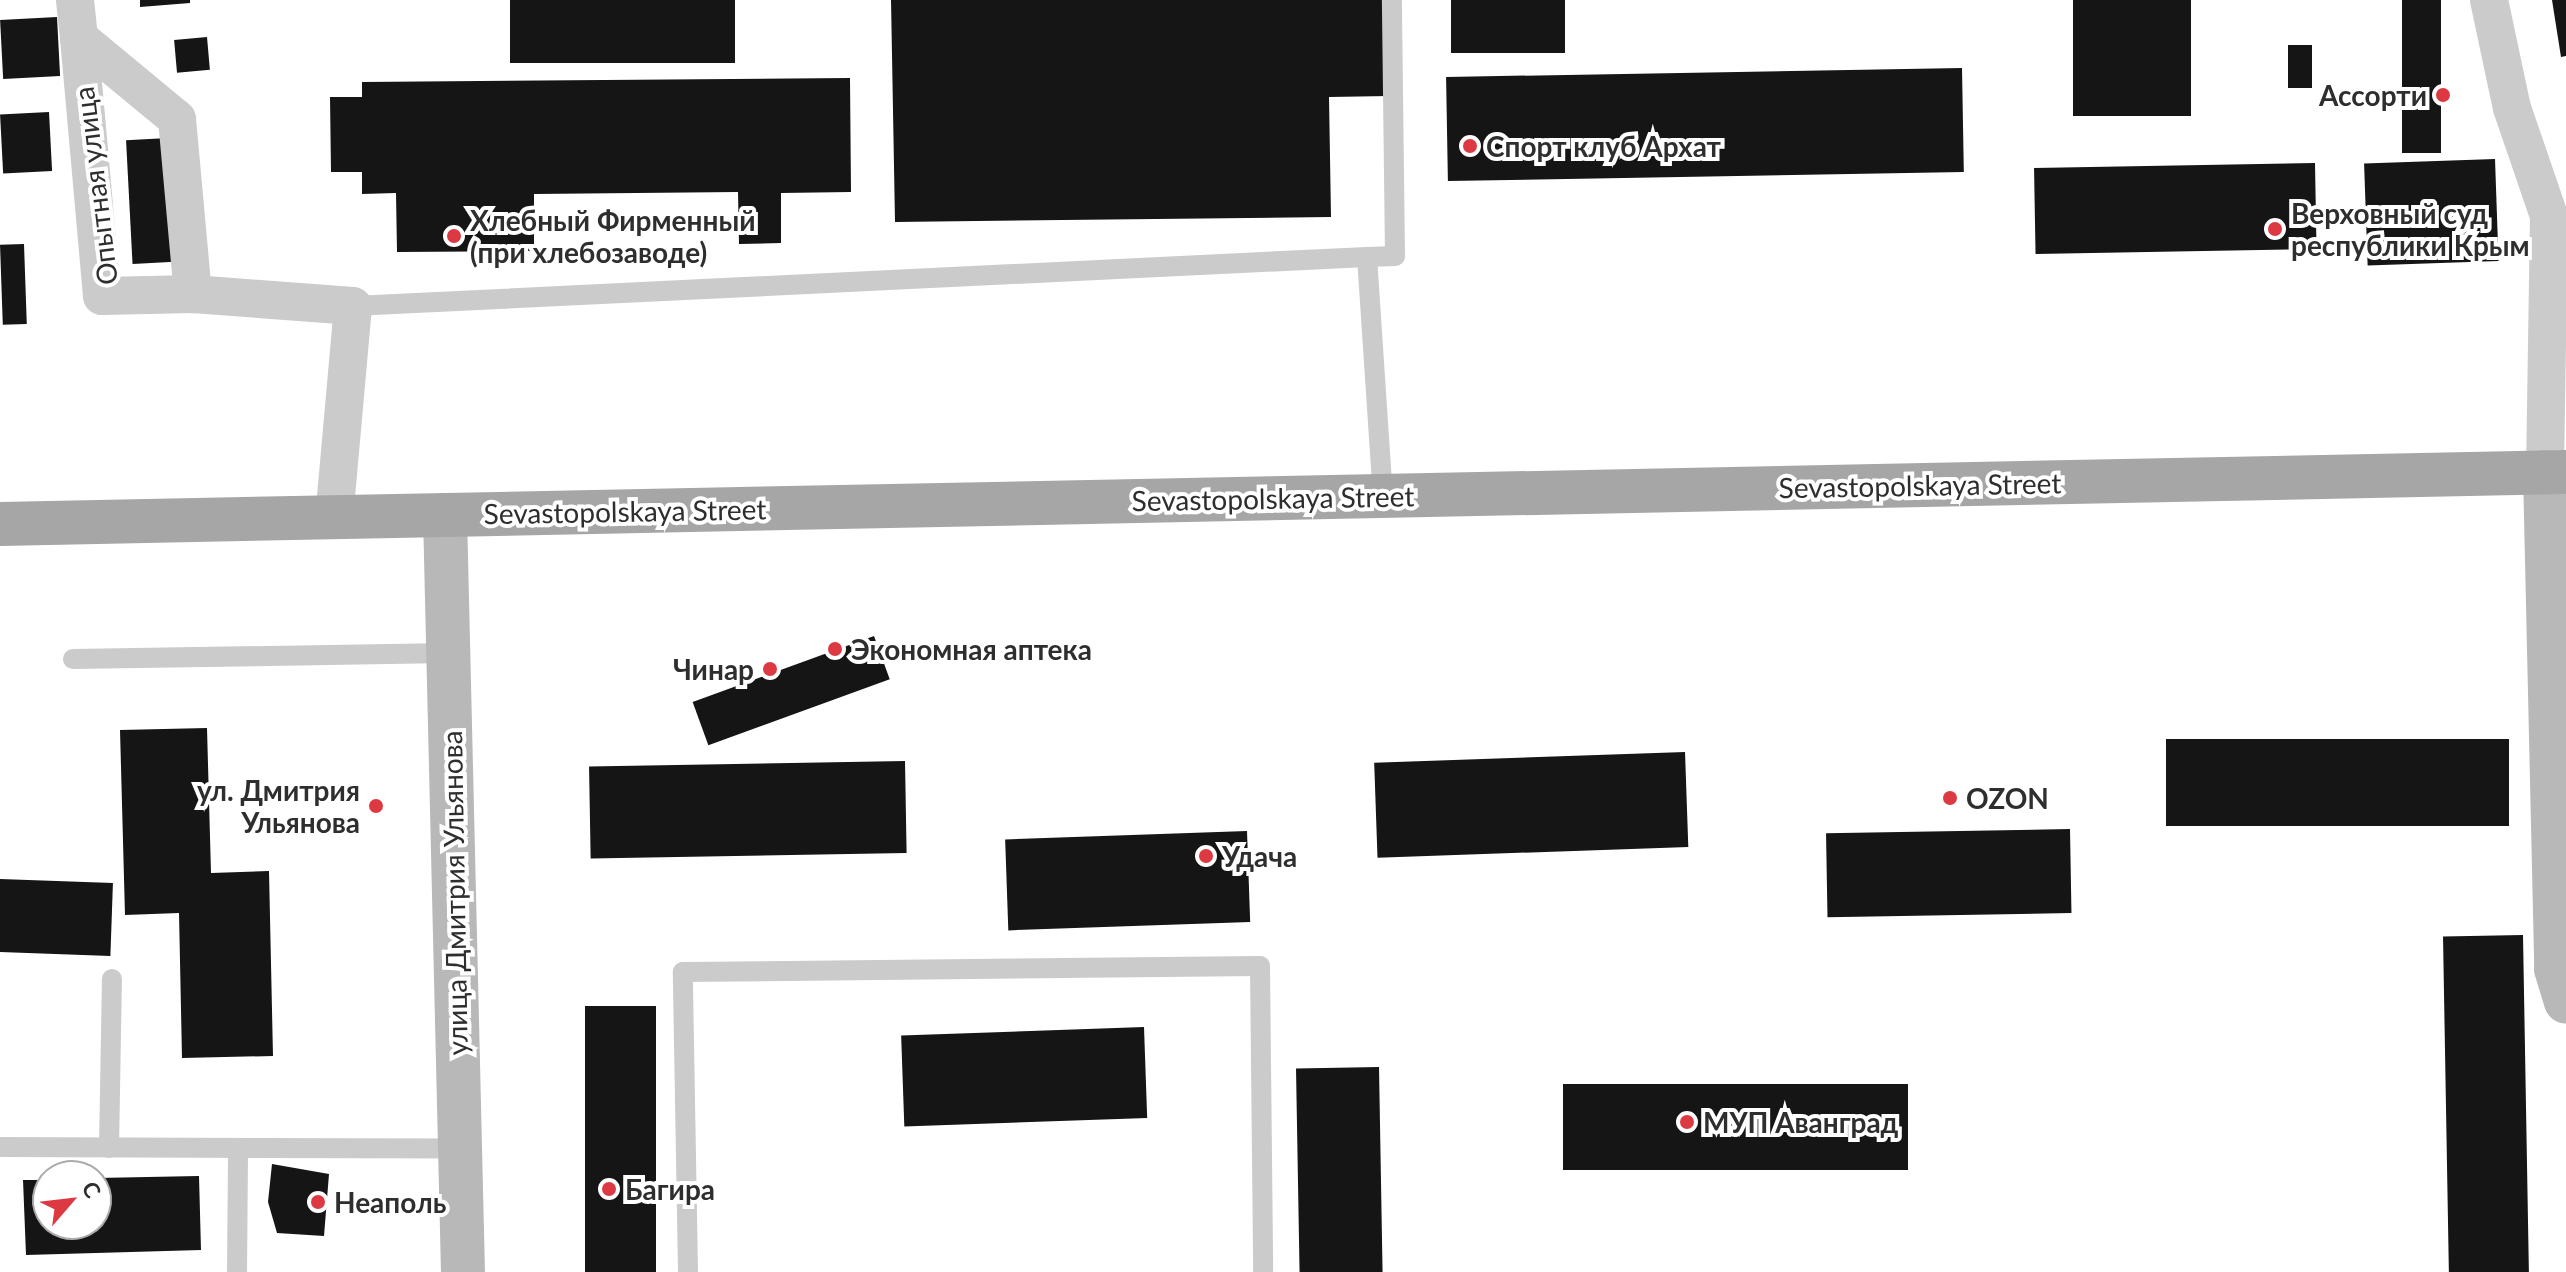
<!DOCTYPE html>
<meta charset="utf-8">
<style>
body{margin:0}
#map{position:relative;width:2566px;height:1272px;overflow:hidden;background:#fff;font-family:Lato,sans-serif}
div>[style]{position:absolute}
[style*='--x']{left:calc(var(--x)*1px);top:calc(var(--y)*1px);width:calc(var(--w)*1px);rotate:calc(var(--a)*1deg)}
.building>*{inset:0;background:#151515;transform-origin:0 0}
.lane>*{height:20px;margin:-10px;padding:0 10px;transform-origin:10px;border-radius:10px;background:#cbcbcb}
.street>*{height:38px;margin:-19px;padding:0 19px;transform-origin:19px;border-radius:19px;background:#cbcbcb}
.secondary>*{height:44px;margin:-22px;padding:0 22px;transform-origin:22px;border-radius:22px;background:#b8b8b8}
.primary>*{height:44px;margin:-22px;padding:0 22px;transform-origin:22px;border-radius:22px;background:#a6a6a6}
.dots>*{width:22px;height:22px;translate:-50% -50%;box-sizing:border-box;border:4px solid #fff;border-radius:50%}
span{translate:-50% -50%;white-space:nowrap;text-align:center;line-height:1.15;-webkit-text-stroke:8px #fff;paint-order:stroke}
.poi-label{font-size:28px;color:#2e2e2e;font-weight:700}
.right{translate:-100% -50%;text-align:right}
.left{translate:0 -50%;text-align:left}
.street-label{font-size:28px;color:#2e2e2e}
.north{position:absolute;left:32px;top:1160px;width:80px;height:80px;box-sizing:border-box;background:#fff;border:2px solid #ababab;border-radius:50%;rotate:62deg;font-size:22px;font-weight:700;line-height:32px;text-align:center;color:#2e2e2e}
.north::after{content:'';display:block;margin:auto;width:28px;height:36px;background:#dd3942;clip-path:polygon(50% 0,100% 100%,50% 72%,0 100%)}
</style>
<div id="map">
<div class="building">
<i style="clip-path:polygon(140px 0,190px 0,190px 3px,140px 7px)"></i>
<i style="left:510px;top:0;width:225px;height:63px"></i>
<i style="clip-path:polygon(891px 0,1387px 0,1389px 96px,1329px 97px,1331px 217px,895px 222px)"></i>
<i style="left:1451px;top:0;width:114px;height:53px"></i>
<i style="left:2073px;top:0;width:118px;height:116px"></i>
<i style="left:2402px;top:0;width:39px;height:153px"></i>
<i style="clip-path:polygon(2552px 0,2566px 0,2566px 56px,2561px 57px)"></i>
<i style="left:57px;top:17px;width:59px;height:57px;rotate:87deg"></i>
<i style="left:207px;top:37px;width:33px;height:33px;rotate:85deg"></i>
<i style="left:2288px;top:45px;width:24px;height:43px"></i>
<i style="left:1962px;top:68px;width:104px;height:516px;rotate:89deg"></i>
<i style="clip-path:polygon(850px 78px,851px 192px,781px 193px,781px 243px,739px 244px,738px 192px,534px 194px,534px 251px,397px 252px,396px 193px,362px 194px,362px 172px,331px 172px,330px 97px,362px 97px,362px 82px)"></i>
<i style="left:49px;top:112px;width:59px;height:49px;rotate:87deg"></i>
<i style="left:168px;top:138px;width:124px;height:42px;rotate:87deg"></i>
<i style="left:2495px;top:159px;width:102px;height:131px;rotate:88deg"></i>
<i style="left:2315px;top:163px;width:86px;height:281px;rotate:89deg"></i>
<i style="left:24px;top:244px;width:80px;height:24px;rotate:88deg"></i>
<i style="left:874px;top:636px;width:46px;height:193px;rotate:70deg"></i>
<i style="clip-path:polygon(207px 728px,211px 873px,269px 871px,273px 1056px,182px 1058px,179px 913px,125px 915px,120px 730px)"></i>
<i style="left:2166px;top:739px;width:343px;height:87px"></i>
<i style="left:1685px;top:752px;width:95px;height:311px;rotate:88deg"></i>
<i style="left:905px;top:761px;width:92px;height:316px;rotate:89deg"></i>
<i style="left:2070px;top:829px;width:84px;height:244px;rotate:89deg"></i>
<i style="left:1247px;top:831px;width:91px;height:242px;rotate:88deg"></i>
<i style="left:0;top:879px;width:113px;height:73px;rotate:2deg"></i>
<i style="left:2523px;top:935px;width:337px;height:80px;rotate:89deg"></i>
<i style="left:585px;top:1006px;width:71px;height:266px"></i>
<i style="left:1144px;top:1027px;width:91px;height:243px;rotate:88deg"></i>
<i style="left:1379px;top:1067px;width:205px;height:83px;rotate:89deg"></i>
<i style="left:1908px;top:1084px;width:86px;height:345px;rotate:90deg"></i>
<i style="clip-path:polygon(272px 1164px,329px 1174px,324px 1236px,277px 1233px,268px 1202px)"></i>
<i style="clip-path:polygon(199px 1176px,201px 1250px,26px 1255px,23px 1180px,48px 1180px,48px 1224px,96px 1224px,96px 1178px)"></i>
</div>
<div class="lane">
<i style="--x:1367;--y:257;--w:28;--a:-2"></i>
<i style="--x:1395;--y:256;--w:256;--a:-90.7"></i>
<i style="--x:353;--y:306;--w:1015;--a:-2.77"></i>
<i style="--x:1367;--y:257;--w:240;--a:86.2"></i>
<i style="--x:73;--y:659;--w:376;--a:-0.9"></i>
<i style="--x:0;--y:1147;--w:460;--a:0.2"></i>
<i style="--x:109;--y:1148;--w:169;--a:-89"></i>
<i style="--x:237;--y:1272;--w:124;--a:-89.5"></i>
<i style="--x:688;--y:1272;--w:300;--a:-91"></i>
<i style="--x:683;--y:972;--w:577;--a:-0.6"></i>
<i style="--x:1260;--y:966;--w:306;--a:89.4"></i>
</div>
<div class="street">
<i style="--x:75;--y:0;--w:38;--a:84"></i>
<i style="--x:79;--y:38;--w:127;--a:39.6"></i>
<i style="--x:177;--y:119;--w:176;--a:84.8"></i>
<i style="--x:193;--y:294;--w:160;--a:4.3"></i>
<i style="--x:353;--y:306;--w:212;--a:95.1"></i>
<i style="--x:2489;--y:0;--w:110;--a:78"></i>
<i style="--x:2512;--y:108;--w:114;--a:71.1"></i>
<i style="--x:2549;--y:216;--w:256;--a:90.9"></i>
<i style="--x:79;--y:38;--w:259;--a:84.9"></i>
<i style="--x:102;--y:296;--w:91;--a:-1.3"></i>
</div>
<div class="secondary">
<i style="--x:2545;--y:472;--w:497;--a:88.7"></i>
<i style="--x:2556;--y:969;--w:34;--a:73"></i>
<i style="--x:445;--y:515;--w:757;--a:88.64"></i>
</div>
<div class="primary">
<i style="--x:0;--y:524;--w:2567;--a:-1.16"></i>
</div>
<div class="dots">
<i style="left:2443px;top:95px;background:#dd3942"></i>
<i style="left:1470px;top:146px;background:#dd3942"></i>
<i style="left:2275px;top:229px;background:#dd3942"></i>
<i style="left:454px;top:236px;background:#dd3942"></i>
<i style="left:835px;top:649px;background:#dd3942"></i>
<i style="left:770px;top:669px;background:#dd3942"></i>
<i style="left:1950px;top:798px;background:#dd3942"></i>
<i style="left:376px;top:806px;background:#dd3942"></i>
<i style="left:1206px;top:856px;background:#dd3942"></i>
<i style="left:1687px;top:1122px;background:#dd3942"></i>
<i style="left:609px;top:1189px;background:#dd3942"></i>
<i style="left:318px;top:1202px;background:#dd3942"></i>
</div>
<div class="poi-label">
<span class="right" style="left:2427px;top:95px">Ассорти</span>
<span class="left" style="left:1486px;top:146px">Спорт клуб Архат</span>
<span class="left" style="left:2291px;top:229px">Верховный суд<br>республики Крым</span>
<span class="left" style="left:470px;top:236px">Хлебный Фирменный<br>(при хлебозаводе)</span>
<span class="left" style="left:851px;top:649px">Экономная аптека</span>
<span class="right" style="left:754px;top:669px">Чинар</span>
<span class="right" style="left:360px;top:806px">ул. Дмитрия<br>Ульянова</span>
<span class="left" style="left:1966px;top:798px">OZON</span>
<span class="left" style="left:1222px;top:856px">Удача</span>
<span class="left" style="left:1703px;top:1122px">МУП Аванград</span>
<span class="left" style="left:625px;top:1189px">Багира</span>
<span class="left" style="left:334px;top:1202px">Неаполь</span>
</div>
<div class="street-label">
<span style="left:95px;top:186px;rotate:-97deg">Опытная улица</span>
<span style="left:1920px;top:485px;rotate:-1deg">Sevastopolskaya Street</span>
<span style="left:1273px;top:498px;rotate:-1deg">Sevastopolskaya Street</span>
<span style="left:625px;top:511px;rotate:-1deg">Sevastopolskaya Street</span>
<span style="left:454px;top:893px;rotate:-91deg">улица Дмитрия Ульянова</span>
</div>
<div class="north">С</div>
</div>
